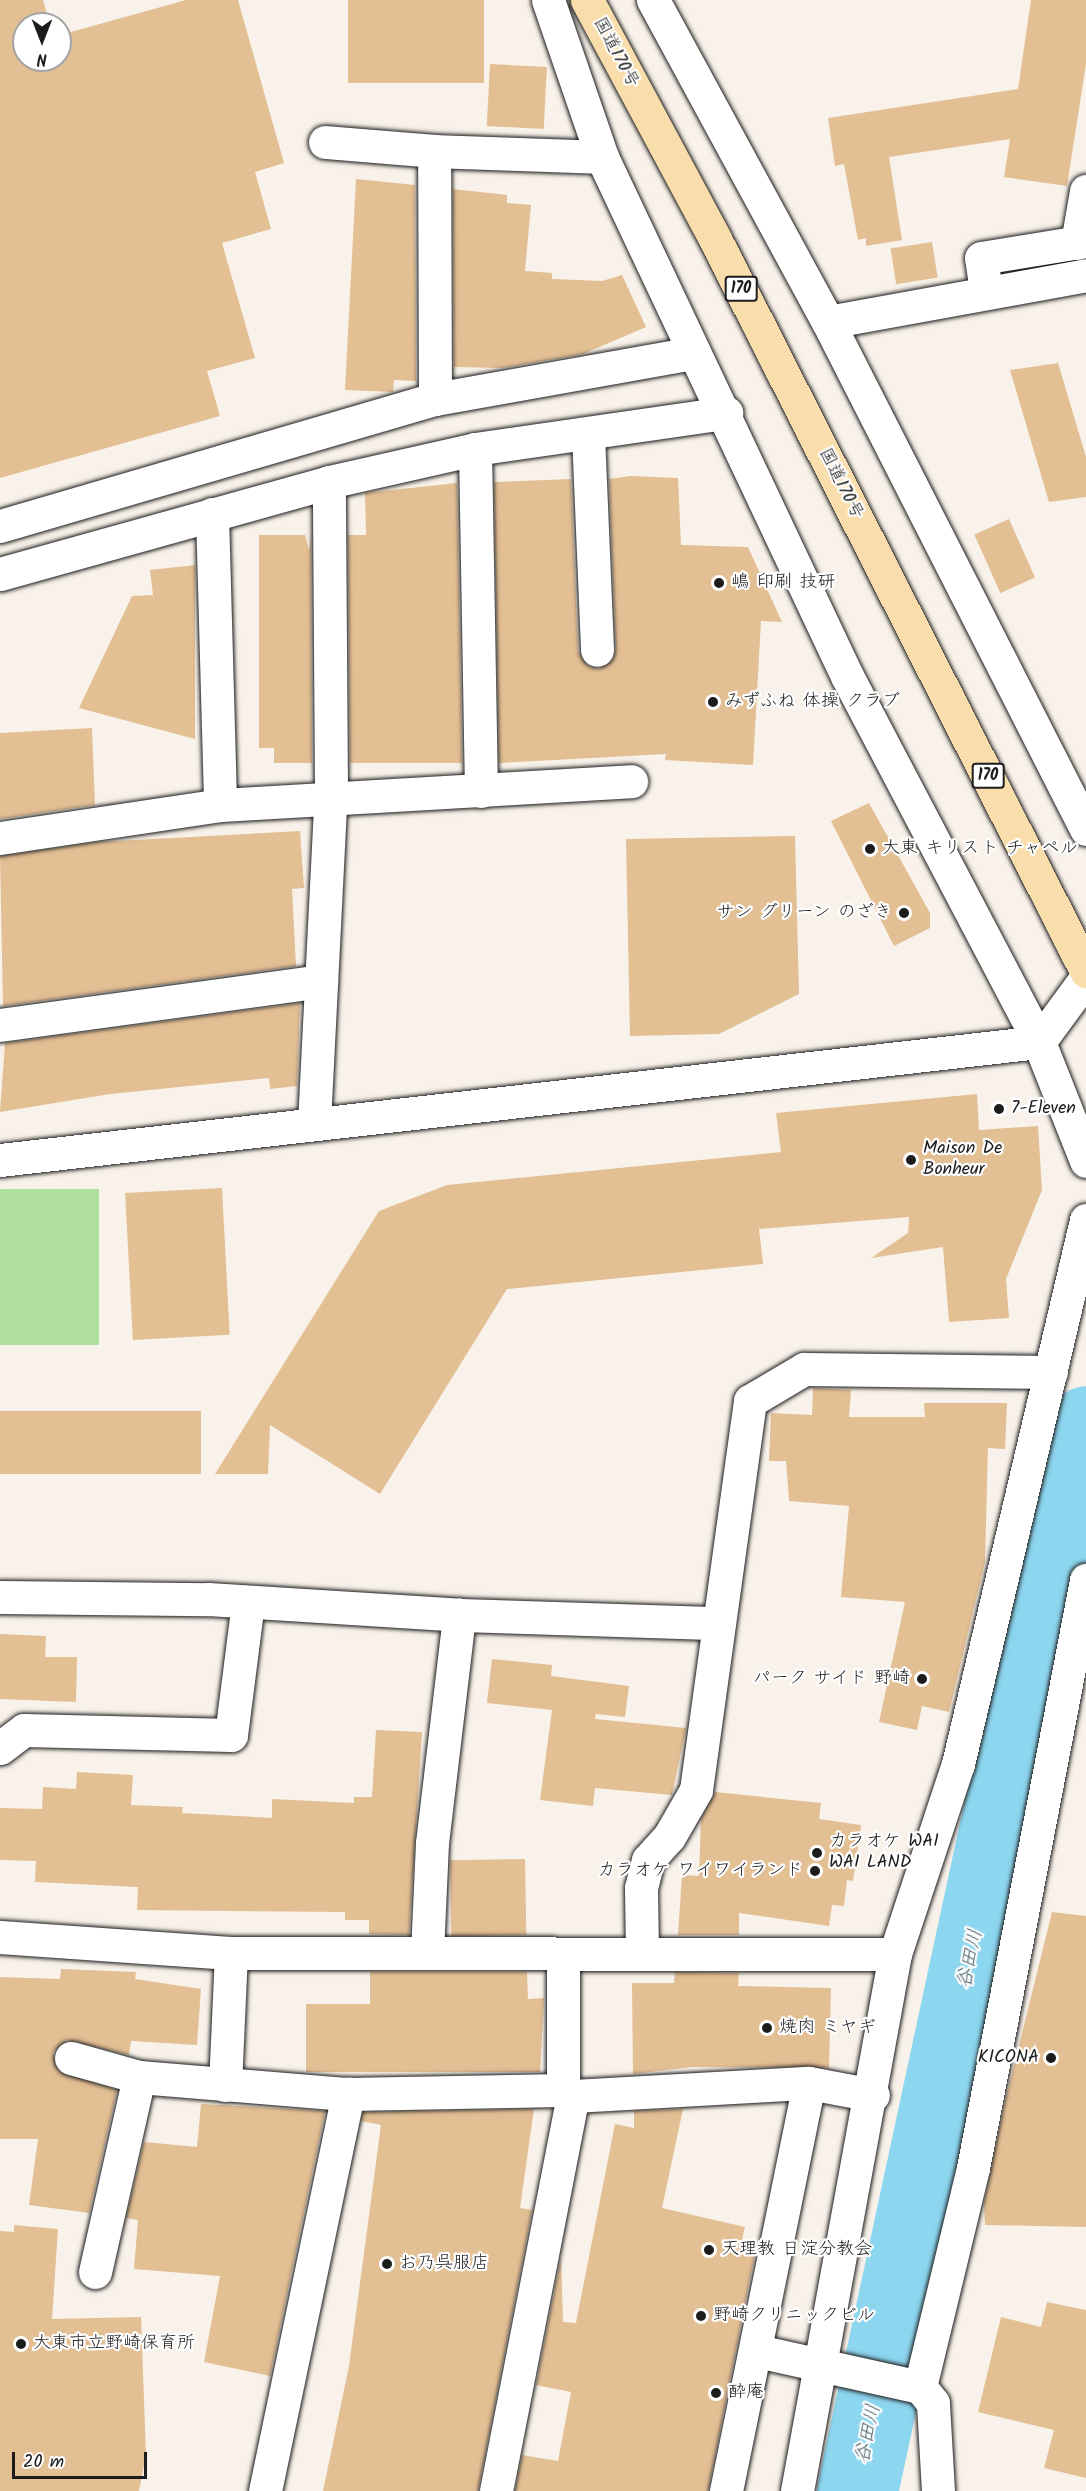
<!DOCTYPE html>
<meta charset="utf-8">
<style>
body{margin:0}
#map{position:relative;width:1086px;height:2491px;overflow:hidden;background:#f9f2ea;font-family:Kalam,"Klee One",sans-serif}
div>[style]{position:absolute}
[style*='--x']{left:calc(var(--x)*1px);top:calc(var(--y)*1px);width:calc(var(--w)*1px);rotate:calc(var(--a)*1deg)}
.green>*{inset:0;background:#afdf9f;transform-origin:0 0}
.river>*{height:81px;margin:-40.5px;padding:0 40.5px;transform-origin:40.5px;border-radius:40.5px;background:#8dd6ef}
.building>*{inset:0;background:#e3bf94;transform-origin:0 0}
.roads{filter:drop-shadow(0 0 2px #1c1c1c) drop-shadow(0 0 2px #1c1c1c)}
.street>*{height:33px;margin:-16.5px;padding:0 16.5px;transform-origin:16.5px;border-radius:16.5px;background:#fff}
.highway>*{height:33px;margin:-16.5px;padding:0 16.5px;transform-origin:16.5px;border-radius:16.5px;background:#f9deab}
.dots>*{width:16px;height:16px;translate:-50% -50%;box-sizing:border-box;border:3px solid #fff;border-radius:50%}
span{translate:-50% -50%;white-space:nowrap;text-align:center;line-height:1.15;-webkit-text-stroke:4.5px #fff;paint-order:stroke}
.shield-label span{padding:2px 4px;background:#fff;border:2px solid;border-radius:4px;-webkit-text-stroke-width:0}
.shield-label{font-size:16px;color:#1c1c1c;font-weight:700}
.street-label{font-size:18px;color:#1c1c1c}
.poi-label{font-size:18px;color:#1c1c1c}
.left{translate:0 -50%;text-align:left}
.right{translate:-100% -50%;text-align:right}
.water-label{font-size:20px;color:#445d66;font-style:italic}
.north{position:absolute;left:12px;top:12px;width:60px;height:60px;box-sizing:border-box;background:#fff;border:2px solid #a4a4a4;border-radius:50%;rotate:180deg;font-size:16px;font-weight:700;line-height:24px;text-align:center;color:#1c1c1c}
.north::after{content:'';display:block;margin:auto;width:21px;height:27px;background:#1c1c1c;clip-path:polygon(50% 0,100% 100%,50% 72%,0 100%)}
.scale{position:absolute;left:12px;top:2452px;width:135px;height:27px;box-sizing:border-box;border:3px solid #1c1c1c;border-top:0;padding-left:8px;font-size:18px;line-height:21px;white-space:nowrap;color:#1c1c1c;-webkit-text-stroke:4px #fff;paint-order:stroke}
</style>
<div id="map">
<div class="green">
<i style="left:99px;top:1189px;width:156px;height:100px;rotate:90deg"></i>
</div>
<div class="river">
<i style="--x:857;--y:2491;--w:1089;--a:-77.86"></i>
</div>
<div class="building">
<i style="clip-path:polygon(0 0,43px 0,50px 24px,24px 24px,24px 60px,60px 60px,60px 35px,186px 0,238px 0,284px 163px,255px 172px,271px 229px,222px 243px,255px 358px,207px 371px,220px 416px,0 478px)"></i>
<i style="left:348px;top:0;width:136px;height:83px"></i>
<i style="clip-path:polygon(1031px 0,1086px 0,1086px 64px,1067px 186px,1004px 177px,1010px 139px,889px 157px,902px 240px,866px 246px,866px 238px,858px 240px,844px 164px,835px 166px,828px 118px,1018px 89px)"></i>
<i style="left:490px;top:64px;width:57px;height:62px;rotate:3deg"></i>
<i style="clip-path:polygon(356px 179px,415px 185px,416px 381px,394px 380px,393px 392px,345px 390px)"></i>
<i style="clip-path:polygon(453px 189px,507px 195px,507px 203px,531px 205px,525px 271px,552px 273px,552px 279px,602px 281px,622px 275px,646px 327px,583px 354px,502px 368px,454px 367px)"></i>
<i style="left:932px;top:242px;width:36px;height:42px;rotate:81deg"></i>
<i style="clip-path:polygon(1058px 363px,1086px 457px,1086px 497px,1049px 502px,1010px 370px)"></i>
<i style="clip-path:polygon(631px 476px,678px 478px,681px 545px,748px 547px,782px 622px,761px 621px,753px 765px,665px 760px,666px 754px,499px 763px,494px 482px,571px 479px,578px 651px,588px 666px,598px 669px,613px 659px,616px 649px,609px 479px)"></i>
<i style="clip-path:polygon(457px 483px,462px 763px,350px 763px,348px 535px,366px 535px,365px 493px)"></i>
<i style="left:1009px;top:519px;width:64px;height:38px;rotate:66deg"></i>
<i style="clip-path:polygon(259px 535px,305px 535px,309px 550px,311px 535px,312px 763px,274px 763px,274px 748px,259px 748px)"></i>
<i style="clip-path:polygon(195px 565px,195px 739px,79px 708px,132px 596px,153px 595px,150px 570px)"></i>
<i style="clip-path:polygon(92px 728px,95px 805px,0 819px,0 733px)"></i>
<i style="clip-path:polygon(869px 803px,930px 913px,930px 928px,894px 946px,831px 821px)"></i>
<i style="clip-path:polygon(300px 831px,304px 888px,292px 889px,296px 966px,3px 1006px,0 856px,97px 842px)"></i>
<i style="clip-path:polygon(795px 836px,799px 994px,719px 1034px,630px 1036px,626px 839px)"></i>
<i style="clip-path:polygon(300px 1003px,297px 1086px,270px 1089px,269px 1078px,110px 1094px,0 1112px,5px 1043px)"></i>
<i style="clip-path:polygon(977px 1094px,979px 1130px,1038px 1126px,1042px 1190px,1006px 1279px,1009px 1318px,949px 1322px,943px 1247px,871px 1258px,908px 1233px,909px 1217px,759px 1229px,763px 1264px,507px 1289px,380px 1494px,270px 1425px,268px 1474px,215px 1474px,379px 1211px,447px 1185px,781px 1152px,776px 1113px)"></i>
<i style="left:222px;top:1188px;width:147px;height:97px;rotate:87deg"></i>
<i style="clip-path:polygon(813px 1388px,851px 1390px,849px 1417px,925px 1417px,924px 1403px,1007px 1403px,1005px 1449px,988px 1448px,985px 1562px,949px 1712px,922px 1706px,917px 1730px,879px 1722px,905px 1602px,841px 1597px,849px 1506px,789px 1501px,786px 1461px,769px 1461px,771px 1413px,812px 1415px)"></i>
<i style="left:0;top:1411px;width:201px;height:63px"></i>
<i style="clip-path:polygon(0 1634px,46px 1636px,45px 1657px,77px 1657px,76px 1702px,0 1699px)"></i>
<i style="clip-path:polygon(492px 1659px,552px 1665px,551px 1676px,629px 1686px,625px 1717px,596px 1714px,595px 1719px,686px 1728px,672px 1795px,595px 1788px,593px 1806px,540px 1800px,552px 1710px,487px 1703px)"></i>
<i style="clip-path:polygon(376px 1730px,422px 1732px,409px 1935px,369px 1934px,369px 1920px,345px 1920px,345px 1912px,137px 1910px,138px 1887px,35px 1882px,36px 1861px,0 1860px,0 1808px,42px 1809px,43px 1787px,76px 1789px,77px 1772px,133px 1775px,131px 1805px,183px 1807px,182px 1813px,272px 1818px,272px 1799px,354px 1803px,354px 1797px,372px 1797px)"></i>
<i style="clip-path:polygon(715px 1792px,821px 1803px,819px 1819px,861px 1825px,853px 1881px,847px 1880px,844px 1906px,832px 1905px,829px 1926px,739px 1913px,739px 1935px,678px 1935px,682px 1875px,699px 1876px,701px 1818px)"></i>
<i style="left:525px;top:1859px;width:76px;height:75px;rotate:89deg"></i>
<i style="clip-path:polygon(1052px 1912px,1086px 1916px,1086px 2227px,985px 2225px,984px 2203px,1005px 2102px)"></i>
<i style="clip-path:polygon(61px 1969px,136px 1972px,135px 1979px,201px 1989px,197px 2045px,131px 2041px,129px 2055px,67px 2040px,53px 2052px,58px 2071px,117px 2090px,89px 2213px,29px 2205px,38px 2139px,0 2139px,0 1977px,60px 1979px)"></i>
<i style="clip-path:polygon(370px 1972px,527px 1972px,528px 1999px,544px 1998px,540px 2072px,306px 2072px,306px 2004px,370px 2004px)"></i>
<i style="clip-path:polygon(675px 1972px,739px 1973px,738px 1986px,831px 1988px,829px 2068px,692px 2067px,633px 2074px,632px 1983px,674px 1983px)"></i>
<i style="clip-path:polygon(201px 2104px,325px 2111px,270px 2376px,204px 2362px,220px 2276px,134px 2269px,138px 2220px,126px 2218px,144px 2142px,197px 2147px)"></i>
<i style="clip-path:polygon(534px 2109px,520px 2208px,532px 2210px,478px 2491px,323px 2491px,349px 2366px,381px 2125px,361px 2121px,363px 2112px)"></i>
<i style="clip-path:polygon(683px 2109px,662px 2208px,745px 2227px,742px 2240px,757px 2243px,708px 2491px,515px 2491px,522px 2455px,558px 2461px,571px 2392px,536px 2385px,561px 2258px,563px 2322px,576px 2323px,615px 2124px,634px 2128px,634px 2111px)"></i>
<i style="clip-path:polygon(14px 2225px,58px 2229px,52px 2319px,141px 2317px,146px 2455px,139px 2491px,0 2491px,0 2231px,14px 2232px)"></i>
<i style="clip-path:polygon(1047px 2302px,1086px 2310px,1086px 2478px,1044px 2468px,1054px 2430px,978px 2412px,1001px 2317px,1041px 2327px)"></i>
</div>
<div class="roads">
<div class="street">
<i style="--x:548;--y:0;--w:166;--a:71"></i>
<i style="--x:602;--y:157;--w:574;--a:64.73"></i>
<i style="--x:847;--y:676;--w:413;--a:62.3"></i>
<i style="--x:1039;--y:1042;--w:128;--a:68.4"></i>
<i style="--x:653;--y:0;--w:366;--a:61.5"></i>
<i style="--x:828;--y:322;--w:569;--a:63.03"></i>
<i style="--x:325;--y:142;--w:109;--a:4.7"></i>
<i style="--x:1077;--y:243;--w:53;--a:-80.2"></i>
<i style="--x:986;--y:292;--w:34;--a:-98"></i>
<i style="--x:981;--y:258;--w:106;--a:-9.2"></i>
<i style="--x:828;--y:322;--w:262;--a:-10.3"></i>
<i style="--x:435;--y:399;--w:248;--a:-90.2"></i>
<i style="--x:434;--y:151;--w:168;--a:2"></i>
<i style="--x:588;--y:434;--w:216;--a:87.6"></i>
<i style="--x:475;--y:449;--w:342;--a:89"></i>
<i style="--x:212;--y:514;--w:291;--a:88.4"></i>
<i style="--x:0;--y:526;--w:453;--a:-16.3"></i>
<i style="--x:435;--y:399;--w:262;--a:-10.1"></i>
<i style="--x:0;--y:574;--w:342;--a:-15.6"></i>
<i style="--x:329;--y:482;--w:150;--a:-12.7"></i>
<i style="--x:475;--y:449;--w:254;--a:-8.2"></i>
<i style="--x:0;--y:838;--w:222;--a:-8.5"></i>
<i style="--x:220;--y:805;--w:412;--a:-3.3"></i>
<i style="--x:0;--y:1025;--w:324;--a:-7.8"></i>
<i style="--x:314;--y:1123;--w:332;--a:-87.1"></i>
<i style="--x:331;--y:791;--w:309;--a:-90.4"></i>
<i style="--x:0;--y:1160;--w:1046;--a:-6.48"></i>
<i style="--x:1039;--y:1042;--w:79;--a:-53.7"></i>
<i style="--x:0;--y:1597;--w:208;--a:0.6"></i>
<i style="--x:208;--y:1599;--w:252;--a:3.6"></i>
<i style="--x:459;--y:1615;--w:260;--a:1.8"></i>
<i style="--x:0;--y:1748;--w:30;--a:-37"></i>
<i style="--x:24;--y:1730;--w:207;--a:1.4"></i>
<i style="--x:231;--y:1735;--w:134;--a:-82.7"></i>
<i style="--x:0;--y:1937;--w:232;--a:4"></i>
<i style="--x:231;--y:1953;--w:664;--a:0.09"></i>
<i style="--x:642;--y:1952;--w:64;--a:-90.9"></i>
<i style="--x:641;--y:1888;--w:29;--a:-76"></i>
<i style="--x:648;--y:1860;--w:31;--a:-48"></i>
<i style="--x:669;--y:1837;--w:54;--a:-60.1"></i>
<i style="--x:696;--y:1790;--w:393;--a:-82.1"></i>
<i style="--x:750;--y:1401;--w:63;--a:-30.7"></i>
<i style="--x:804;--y:1369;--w:247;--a:0.7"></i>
<i style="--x:427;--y:1953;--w:110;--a:-87.4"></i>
<i style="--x:432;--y:1843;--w:230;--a:-83.2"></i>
<i style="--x:563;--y:1955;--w:135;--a:90"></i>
<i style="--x:71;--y:2058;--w:71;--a:15.6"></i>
<i style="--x:139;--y:2077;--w:210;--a:4.7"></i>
<i style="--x:348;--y:2094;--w:215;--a:-1.1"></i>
<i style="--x:563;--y:2090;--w:12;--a:31"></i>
<i style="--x:573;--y:2096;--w:236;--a:-3.2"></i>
<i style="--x:809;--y:2083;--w:65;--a:10.6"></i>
<i style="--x:225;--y:2085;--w:132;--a:-87.4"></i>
<i style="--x:95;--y:2272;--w:200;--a:-77.3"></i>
<i style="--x:757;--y:2351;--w:167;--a:12.5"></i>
<i style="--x:265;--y:2491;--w:406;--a:-78.2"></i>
<i style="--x:496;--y:2491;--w:402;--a:-79"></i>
<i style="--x:726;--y:2491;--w:416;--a:-78.5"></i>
<i style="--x:797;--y:2491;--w:546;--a:-79.66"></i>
<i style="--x:895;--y:1954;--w:200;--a:-71.7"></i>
<i style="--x:958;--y:1764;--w:559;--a:-76.76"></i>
<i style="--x:938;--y:2491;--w:88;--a:-93.3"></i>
<i style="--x:933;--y:2403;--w:21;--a:-129"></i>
<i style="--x:920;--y:2387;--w:225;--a:-76.4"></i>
<i style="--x:973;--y:2168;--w:599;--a:-79.12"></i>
</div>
<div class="highway">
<i style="--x:587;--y:0;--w:271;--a:61.8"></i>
<i style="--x:715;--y:239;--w:821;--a:63.12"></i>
</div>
</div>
<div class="dots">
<i style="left:719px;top:583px;background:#1c1c1c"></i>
<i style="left:713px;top:702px;background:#1c1c1c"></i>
<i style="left:870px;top:849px;background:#1c1c1c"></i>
<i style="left:904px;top:913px;background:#1c1c1c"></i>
<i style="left:999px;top:1109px;background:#1c1c1c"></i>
<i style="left:911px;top:1160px;background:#1c1c1c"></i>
<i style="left:922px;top:1679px;background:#1c1c1c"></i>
<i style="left:817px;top:1853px;background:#1c1c1c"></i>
<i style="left:815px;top:1871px;background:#1c1c1c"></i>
<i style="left:767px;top:2028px;background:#1c1c1c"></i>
<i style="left:1051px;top:2058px;background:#1c1c1c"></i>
<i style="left:709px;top:2250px;background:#1c1c1c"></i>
<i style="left:387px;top:2264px;background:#1c1c1c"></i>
<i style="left:701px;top:2316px;background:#1c1c1c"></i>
<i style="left:21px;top:2344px;background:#1c1c1c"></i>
<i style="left:716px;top:2393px;background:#1c1c1c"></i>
</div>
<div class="shield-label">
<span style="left:741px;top:289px">170</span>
<span style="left:988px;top:776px">170</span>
</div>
<div class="street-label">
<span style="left:615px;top:53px;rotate:62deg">国道170号</span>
<span style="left:840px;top:484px;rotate:63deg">国道170号</span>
</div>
<div class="poi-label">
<span class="left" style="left:731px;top:583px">嶋 印刷 技研</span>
<span class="left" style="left:725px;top:702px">みずふね 体操 クラブ</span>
<span class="left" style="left:882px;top:849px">大東 キリスト チャペル</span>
<span class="right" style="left:892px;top:913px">サン グリーン のざき</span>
<span class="left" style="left:1011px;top:1109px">7-Eleven</span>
<span class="left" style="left:923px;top:1160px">Maison De<br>Bonheur</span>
<span class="right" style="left:910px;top:1679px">パーク サイド 野崎</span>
<span class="left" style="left:829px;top:1853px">カラオケ WAI<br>WAI LAND</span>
<span class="right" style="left:803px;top:1871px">カラオケ ワイワイランド</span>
<span class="left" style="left:779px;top:2028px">焼肉 ミヤギ</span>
<span class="right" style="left:1039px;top:2058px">KICONA</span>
<span class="left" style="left:721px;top:2250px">天理教 日淀分教会</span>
<span class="left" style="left:399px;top:2264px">お乃呉服店</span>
<span class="left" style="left:713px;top:2316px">野崎クリニックビル</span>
<span class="left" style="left:33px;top:2344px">大東市立野崎保育所</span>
<span class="left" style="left:728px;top:2393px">酔庵</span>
</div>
<div class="water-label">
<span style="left:971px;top:1959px;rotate:-78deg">谷田川</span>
<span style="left:869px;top:2434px;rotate:-78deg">谷田川</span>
</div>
<div class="north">N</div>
<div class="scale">20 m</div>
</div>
